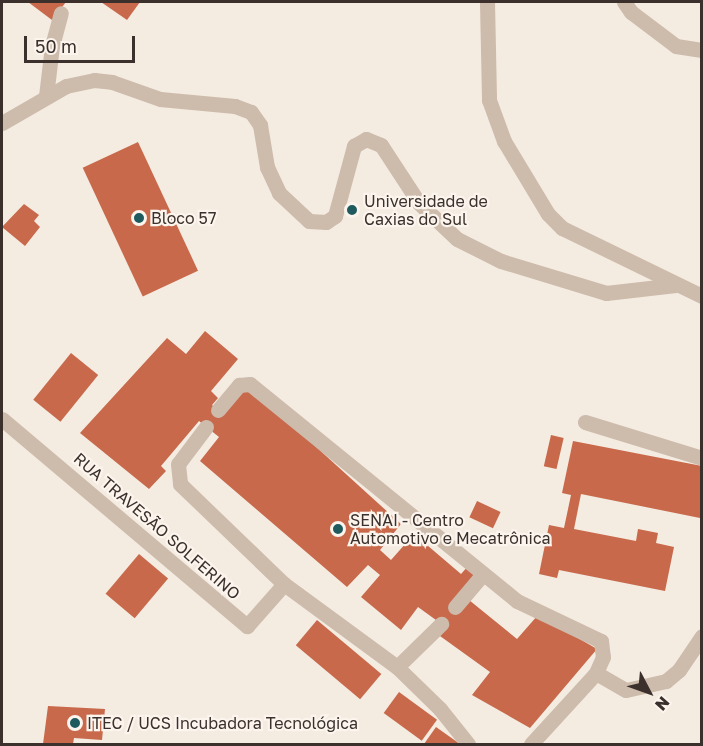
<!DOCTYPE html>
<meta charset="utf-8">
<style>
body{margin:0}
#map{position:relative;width:703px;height:746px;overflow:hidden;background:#f4ebe1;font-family:"Golos Text",sans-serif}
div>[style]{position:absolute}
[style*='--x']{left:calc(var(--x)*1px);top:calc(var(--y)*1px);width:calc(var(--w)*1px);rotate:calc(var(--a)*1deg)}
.building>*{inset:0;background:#c8694b;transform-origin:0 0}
.minor>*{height:15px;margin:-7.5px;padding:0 7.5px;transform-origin:7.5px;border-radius:7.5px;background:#cdbbac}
.dots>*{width:16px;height:16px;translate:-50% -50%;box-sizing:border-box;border:3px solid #fbf5ee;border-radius:50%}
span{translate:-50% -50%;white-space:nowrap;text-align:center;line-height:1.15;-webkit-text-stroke:4.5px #fbf5ee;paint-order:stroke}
.poi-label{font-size:16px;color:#3b302b}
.left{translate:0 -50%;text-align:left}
.street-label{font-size:16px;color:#3b302b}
.frame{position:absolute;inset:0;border:3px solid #3b302b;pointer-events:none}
.north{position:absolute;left:619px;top:662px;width:60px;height:60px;-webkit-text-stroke:4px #fbf5ee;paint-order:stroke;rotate:131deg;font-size:16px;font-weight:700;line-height:24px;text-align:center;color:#3b302b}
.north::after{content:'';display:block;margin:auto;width:21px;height:27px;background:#3b302b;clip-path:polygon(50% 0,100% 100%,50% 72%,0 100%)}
.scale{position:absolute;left:24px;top:36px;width:111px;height:27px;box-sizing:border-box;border:3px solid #3b302b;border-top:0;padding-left:8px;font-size:18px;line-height:21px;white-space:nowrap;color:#3b302b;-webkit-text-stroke:4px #fbf5ee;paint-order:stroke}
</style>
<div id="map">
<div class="building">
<i style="clip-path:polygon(28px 2px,66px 2px,52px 20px)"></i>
<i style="clip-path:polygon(101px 2px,140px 2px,127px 20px)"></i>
<i style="left:138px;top:142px;width:142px;height:61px;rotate:65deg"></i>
<i style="clip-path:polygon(24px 204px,39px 215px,34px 221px,40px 227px,25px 246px,2px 227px)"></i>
<i style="clip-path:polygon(205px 331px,238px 359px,211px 391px,218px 398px,212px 405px,223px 414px,248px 385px,401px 524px,380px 550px,391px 560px,414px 534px,461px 574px,469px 565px,478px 572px,469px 600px,517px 639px,538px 615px,597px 649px,530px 728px,472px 695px,490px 672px,440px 636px,447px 628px,418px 607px,401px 630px,361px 597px,380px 575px,368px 565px,347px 587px,200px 461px,219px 437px,199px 421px,161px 466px,166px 471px,149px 489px,80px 433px,167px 338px,186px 354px)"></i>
<i style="left:71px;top:353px;width:35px;height:60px;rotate:39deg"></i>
<i style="left:551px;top:435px;width:13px;height:32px;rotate:13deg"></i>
<i style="clip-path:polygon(573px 441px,702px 466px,700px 518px,581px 494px,574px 529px,636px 541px,638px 529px,658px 533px,656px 543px,674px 547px,665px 591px,559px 570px,557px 578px,539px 574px,549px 525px,564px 528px,571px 495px,562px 493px)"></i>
<i style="left:477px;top:501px;width:26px;height:18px;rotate:25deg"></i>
<i style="left:139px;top:554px;width:38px;height:52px;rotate:40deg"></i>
<i style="left:317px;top:620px;width:84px;height:33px;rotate:40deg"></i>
<i style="left:399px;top:692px;width:47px;height:26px;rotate:36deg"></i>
<i style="clip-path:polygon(48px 706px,105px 709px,102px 740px,74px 738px,73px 744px,43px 744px)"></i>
<i style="clip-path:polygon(436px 727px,460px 744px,424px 744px)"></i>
</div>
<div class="minor">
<i style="--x:487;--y:2;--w:98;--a:88.8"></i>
<i style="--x:489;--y:100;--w:44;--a:69.9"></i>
<i style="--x:504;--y:141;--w:85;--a:58.9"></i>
<i style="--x:548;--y:214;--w:20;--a:45"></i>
<i style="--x:562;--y:228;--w:156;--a:25.9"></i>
<i style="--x:624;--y:2;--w:12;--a:55"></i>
<i style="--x:631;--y:12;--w:56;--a:37.1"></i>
<i style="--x:676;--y:46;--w:26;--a:9"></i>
<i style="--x:46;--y:96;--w:50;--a:-83.2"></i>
<i style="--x:52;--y:46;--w:34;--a:-75"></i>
<i style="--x:2;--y:123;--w:74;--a:-30"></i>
<i style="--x:66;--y:86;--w:29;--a:-12"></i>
<i style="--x:94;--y:80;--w:18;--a:6"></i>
<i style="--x:112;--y:82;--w:51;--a:19.5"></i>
<i style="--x:160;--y:99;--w:75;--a:5.3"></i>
<i style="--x:235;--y:106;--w:17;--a:21"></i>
<i style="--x:251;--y:112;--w:16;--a:55"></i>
<i style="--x:260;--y:125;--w:43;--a:80.5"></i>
<i style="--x:267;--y:167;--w:29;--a:65"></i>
<i style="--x:279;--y:193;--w:41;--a:43"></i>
<i style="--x:309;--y:221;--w:17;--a:3"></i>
<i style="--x:326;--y:222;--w:11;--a:-34"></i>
<i style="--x:335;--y:216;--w:73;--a:-74.8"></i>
<i style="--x:354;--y:146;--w:14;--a:-30"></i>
<i style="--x:366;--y:139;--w:16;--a:22"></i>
<i style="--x:381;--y:145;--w:69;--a:56.8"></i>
<i style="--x:419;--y:203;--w:52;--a:43.5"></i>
<i style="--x:457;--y:239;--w:49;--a:26.6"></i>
<i style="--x:501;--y:261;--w:110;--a:16.9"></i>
<i style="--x:606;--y:293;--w:70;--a:-6.5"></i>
<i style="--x:218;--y:410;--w:33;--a:-50"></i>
<i style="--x:239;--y:385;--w:11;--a:-5"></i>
<i style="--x:250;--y:384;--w:344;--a:39.1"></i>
<i style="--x:517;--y:601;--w:93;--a:25.5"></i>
<i style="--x:601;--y:641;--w:16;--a:83"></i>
<i style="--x:603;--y:657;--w:17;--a:114"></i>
<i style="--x:596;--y:673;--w:96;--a:132.5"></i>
<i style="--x:2;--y:419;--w:321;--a:40.2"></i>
<i style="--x:247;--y:626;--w:56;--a:-48.6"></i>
<i style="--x:585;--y:422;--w:122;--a:17.1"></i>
<i style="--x:206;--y:427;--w:46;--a:127.1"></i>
<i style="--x:178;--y:464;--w:20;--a:84"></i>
<i style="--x:180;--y:484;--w:144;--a:43.9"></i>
<i style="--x:284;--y:584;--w:140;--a:36.3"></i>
<i style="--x:397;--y:667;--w:60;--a:44.3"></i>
<i style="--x:440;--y:709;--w:45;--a:51.3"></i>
<i style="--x:455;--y:607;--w:43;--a:-49.7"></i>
<i style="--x:397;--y:667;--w:62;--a:-44.3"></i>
<i style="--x:596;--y:673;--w:34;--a:30"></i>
<i style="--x:626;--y:690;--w:41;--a:-12.7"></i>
<i style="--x:666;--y:681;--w:17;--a:-40"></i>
<i style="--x:679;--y:670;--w:41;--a:-55.9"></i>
</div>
<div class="dots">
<i style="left:352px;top:210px;background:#1f5a5e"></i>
<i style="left:139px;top:218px;background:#1f5a5e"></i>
<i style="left:338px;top:529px;background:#1f5a5e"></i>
<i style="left:75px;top:723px;background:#1f5a5e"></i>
</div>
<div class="poi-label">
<span class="left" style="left:364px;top:210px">Universidade de<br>Caxias do Sul</span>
<span class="left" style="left:151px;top:218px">Bloco 57</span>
<span class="left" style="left:350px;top:529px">SENAI - Centro<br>Automotivo e Mecatrônica</span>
<span class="left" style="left:87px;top:723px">ITEC / UCS Incubadora Tecnológica</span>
</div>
<div class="street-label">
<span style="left:157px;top:526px;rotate:41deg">RUA TRAVESÃO SOLFERINO</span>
</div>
<div class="frame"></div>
<div class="north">N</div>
<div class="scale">50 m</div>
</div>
